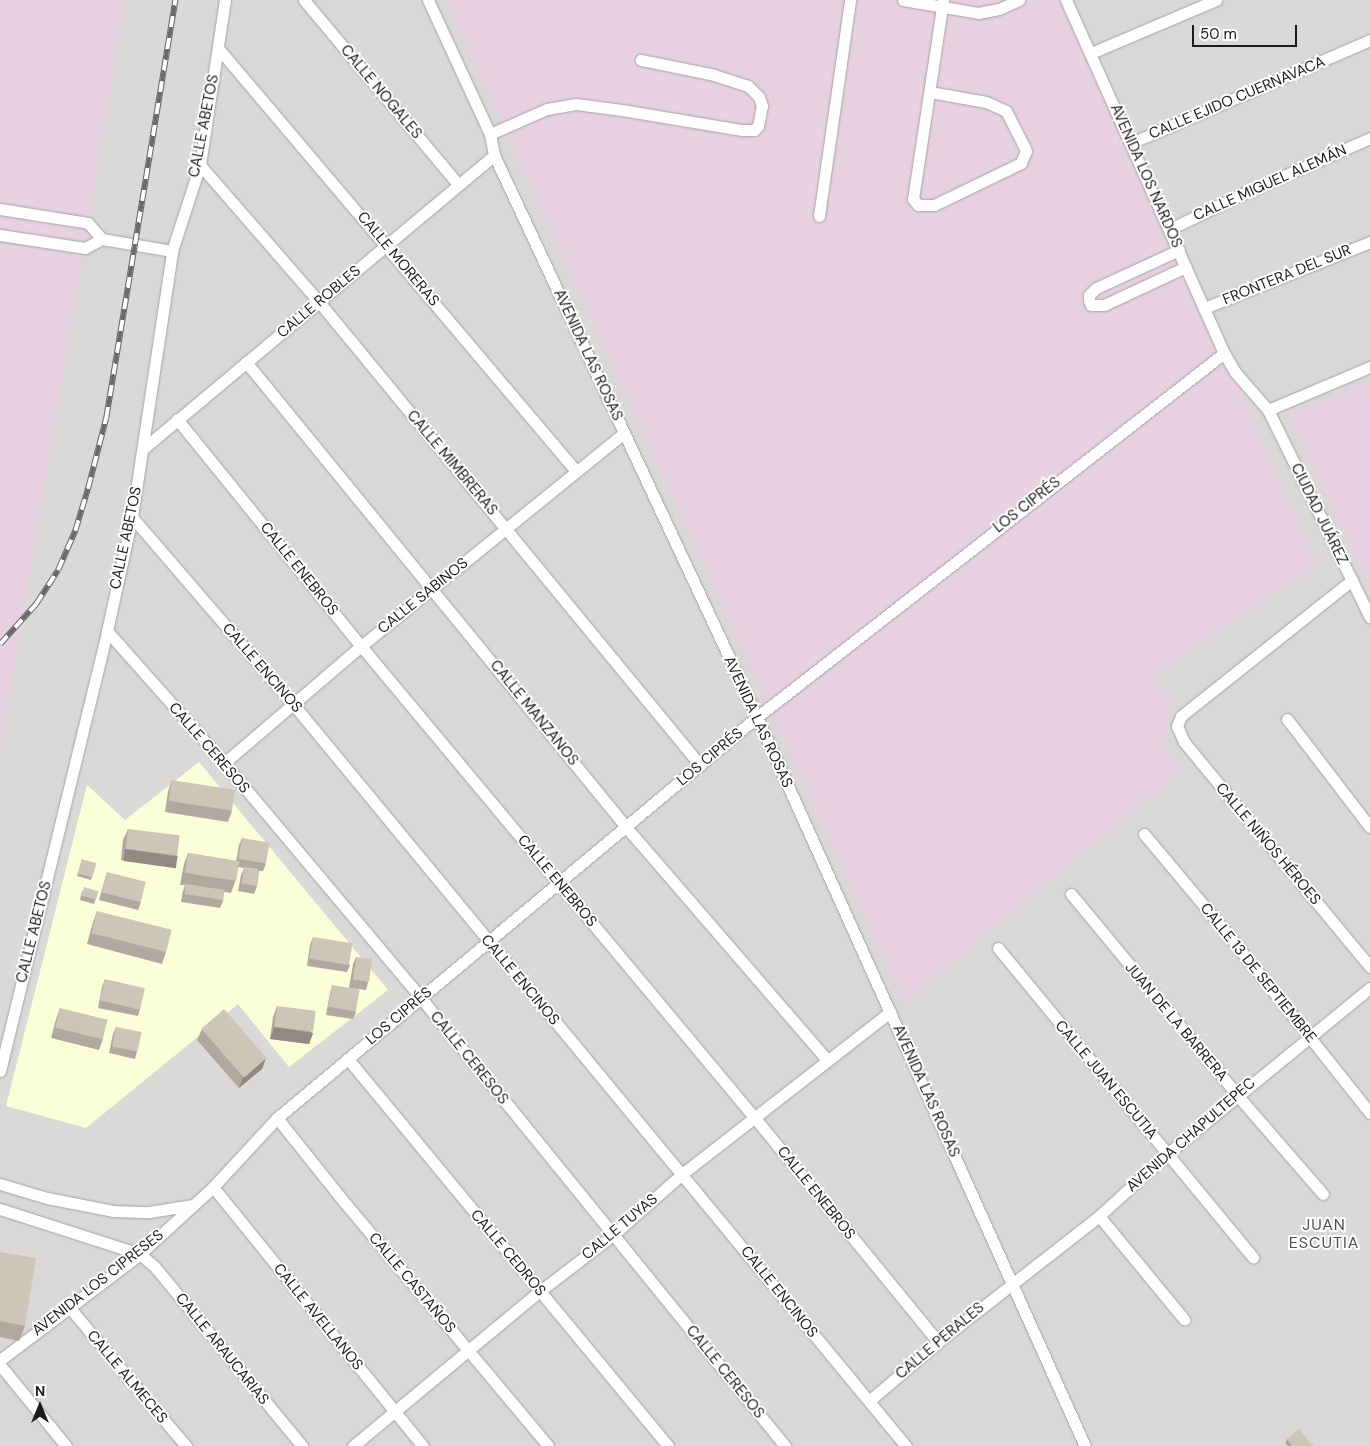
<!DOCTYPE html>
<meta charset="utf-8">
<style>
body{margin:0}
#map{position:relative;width:1370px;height:1446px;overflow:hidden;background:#eeebe0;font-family:"DM Sans",sans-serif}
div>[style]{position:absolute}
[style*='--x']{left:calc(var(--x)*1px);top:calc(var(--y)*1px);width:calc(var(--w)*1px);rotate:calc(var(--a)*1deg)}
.residential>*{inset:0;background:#dad9d8}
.industrial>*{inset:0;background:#e8d1e1}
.education>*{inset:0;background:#fbffd8}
.roads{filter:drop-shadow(0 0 1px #a3a3a3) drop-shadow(0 0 1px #a3a3a3)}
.minor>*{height:11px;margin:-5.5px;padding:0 5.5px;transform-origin:5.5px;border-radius:5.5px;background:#fff}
.rail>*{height:5.5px;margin-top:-2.75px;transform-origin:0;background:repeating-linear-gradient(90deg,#fff 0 11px,#6a6a6a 0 22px);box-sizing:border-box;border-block:1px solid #6a6a6a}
.wall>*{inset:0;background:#b1a99f}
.shaded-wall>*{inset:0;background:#908a82;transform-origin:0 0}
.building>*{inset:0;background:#cec5b9;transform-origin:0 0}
span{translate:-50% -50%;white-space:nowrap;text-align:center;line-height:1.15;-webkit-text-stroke:4px #fff;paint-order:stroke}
.street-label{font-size:15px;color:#1c1c1c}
.neighbourhood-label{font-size:16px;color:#4f4f4f;letter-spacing:1px}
.north{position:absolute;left:15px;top:1381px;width:50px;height:50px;-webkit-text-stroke:4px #fff;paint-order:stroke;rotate:0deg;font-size:14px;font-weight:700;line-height:20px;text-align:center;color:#1c1c1c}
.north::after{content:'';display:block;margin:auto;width:18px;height:22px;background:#1c1c1c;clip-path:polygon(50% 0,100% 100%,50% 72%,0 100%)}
.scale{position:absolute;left:1192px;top:25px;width:105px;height:22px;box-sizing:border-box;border:2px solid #1c1c1c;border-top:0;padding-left:6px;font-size:15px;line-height:18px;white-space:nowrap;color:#1c1c1c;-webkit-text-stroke:4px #fff;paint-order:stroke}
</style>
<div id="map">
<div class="residential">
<i style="clip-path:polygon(48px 0,1370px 0,1370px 1446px,0 1446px,0 72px)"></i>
</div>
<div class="industrial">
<i style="clip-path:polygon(0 0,125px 0,0 752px)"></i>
<i style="clip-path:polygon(446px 0,1065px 0,1179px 250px,1316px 564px,1152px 676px,1173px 701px,1162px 746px,1183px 769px,904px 1002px)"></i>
<i style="clip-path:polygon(1370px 380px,1370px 589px,1289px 415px)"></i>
</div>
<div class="education">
<i style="clip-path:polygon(199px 762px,388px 990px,289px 1067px,238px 1004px,86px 1128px,6px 1106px,87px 785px,125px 820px)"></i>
</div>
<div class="roads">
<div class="minor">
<i style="--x:304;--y:0;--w:240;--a:50.1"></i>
<i style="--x:428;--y:0;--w:148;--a:65.2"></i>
<i style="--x:490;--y:134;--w:21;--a:79"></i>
<i style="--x:494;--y:155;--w:620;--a:64.92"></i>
<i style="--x:757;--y:717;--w:799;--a:65.78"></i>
<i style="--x:903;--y:0;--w:76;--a:9.8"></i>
<i style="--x:978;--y:13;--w:21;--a:-11"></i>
<i style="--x:999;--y:9;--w:22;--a:-24"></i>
<i style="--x:1066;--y:0;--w:387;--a:65.9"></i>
<i style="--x:1224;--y:353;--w:22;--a:60"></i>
<i style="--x:1235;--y:372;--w:50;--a:49"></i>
<i style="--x:1268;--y:410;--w:231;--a:63.8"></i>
<i style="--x:218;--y:48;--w:554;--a:49.76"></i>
<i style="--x:1091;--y:53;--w:136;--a:-23"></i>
<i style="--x:930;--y:92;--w:57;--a:10.1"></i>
<i style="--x:986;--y:102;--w:22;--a:24"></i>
<i style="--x:1006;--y:111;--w:39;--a:63"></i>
<i style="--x:1024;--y:146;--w:5;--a:68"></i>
<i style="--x:1026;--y:151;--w:13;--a:113"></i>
<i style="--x:1021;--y:163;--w:97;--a:154.2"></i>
<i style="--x:934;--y:205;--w:16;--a:180"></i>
<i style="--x:918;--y:205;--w:8;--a:-130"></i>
<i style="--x:913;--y:199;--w:201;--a:-81.4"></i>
<i style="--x:490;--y:134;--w:62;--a:-23.7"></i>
<i style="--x:547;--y:109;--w:29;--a:-10"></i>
<i style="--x:576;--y:104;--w:46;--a:7.4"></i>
<i style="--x:622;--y:110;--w:122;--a:9.5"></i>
<i style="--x:742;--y:130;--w:12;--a:0"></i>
<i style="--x:754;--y:130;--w:6;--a:-45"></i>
<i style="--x:758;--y:126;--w:20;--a:-79"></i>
<i style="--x:762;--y:106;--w:9;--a:-108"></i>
<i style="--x:759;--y:97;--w:16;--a:-135"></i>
<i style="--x:748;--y:86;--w:35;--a:-162"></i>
<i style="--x:715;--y:75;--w:76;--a:-168.5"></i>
<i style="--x:1131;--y:143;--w:260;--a:-23.3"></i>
<i style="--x:200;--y:165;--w:181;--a:49"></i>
<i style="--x:319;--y:302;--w:600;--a:50.55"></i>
<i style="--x:0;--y:209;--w:89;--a:9"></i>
<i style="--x:88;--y:223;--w:21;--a:49"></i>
<i style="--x:819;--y:216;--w:218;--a:-81.8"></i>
<i style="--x:1170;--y:229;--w:80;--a:-25.9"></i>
<i style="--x:1242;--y:194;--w:140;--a:-23.6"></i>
<i style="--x:0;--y:235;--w:86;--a:8.7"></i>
<i style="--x:85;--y:248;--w:19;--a:-28"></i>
<i style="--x:102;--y:239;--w:71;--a:9.7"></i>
<i style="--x:1179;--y:250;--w:91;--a:155.4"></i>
<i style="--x:1096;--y:288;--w:10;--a:135"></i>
<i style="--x:1089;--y:295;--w:5;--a:90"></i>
<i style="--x:1089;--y:300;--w:5;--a:68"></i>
<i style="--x:1091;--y:305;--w:13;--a:0"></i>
<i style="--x:1104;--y:305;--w:90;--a:-24.9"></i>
<i style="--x:1204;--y:308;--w:179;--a:-21.7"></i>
<i style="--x:246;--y:362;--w:601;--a:50.74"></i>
<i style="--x:626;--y:827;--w:308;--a:49.2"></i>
<i style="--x:1268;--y:410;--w:111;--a:-22.9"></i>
<i style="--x:177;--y:419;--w:292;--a:51"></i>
<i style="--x:361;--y:646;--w:613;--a:50.16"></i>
<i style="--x:754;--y:1117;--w:291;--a:50.7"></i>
<i style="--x:144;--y:448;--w:456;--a:-39.9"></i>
<i style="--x:132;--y:517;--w:247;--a:49.3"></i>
<i style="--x:293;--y:704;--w:962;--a:50.44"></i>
<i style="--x:1352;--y:580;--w:218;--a:141.5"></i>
<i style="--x:1181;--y:716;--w:11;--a:112"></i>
<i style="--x:1177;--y:726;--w:17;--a:66"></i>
<i style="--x:1184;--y:742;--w:292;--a:50.4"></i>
<i style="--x:107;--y:631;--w:176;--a:48.4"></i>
<i style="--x:224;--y:763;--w:307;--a:50"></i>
<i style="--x:421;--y:998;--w:577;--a:50.91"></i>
<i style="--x:1287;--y:719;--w:136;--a:52.5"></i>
<i style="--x:224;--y:763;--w:180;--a:-40.5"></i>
<i style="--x:361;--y:646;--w:338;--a:-39"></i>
<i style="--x:1144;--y:834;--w:134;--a:50.1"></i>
<i style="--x:1230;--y:937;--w:225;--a:51.5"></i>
<i style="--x:1071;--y:894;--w:261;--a:50.4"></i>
<i style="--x:1237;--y:1095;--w:131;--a:49"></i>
<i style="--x:998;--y:948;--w:401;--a:50.5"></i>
<i style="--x:348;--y:1059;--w:502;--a:50.41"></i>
<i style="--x:0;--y:1071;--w:453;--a:-76.3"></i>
<i style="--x:107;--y:631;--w:117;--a:-77.6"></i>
<i style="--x:132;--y:517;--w:269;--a:-81.4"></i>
<i style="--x:172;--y:251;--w:90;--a:-72"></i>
<i style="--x:200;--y:165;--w:167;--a:-81.4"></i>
<i style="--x:277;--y:1118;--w:101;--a:51.4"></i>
<i style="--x:340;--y:1197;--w:324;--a:50.1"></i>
<i style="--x:0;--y:1184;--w:49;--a:16.6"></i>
<i style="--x:47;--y:1198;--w:67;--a:11.1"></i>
<i style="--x:113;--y:1211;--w:36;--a:2"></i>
<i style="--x:149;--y:1212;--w:45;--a:-9"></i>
<i style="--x:213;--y:1187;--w:333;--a:51"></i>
<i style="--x:0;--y:1209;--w:147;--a:17.8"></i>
<i style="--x:140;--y:1254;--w:20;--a:41"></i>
<i style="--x:155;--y:1267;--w:232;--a:50.6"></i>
<i style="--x:1099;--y:1216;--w:134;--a:50.5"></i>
<i style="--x:69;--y:1307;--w:182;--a:49.9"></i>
<i style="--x:0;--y:1360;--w:176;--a:-37.1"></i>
<i style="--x:140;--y:1254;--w:99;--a:-42.5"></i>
<i style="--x:213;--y:1187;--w:94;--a:-47.2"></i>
<i style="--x:277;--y:1118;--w:625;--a:-39.88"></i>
<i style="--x:757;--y:717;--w:592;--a:-37.93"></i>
<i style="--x:0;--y:1365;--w:104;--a:50.8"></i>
<i style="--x:869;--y:1401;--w:91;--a:-40.5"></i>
<i style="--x:938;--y:1342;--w:204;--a:-38"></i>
<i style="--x:1099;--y:1216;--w:92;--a:-42.4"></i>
<i style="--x:1167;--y:1154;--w:262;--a:-39.3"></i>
<i style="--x:353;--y:1446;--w:243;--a:-39.7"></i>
<i style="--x:540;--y:1291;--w:92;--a:-37.5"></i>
<i style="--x:613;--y:1235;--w:92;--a:-41.5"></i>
<i style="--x:682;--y:1174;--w:264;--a:-37.9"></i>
</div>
</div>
<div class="rail">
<i style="--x:0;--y:644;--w:54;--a:-48"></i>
<i style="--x:36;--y:604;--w:40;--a:-57.1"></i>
<i style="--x:58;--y:570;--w:43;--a:-66.4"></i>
<i style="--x:75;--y:531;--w:45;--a:-73.2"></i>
<i style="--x:88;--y:488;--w:72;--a:-75.6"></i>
<i style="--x:106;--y:418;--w:424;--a:-80.6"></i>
</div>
<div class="wall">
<i style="clip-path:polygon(172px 780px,232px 811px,228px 822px,165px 812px,168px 791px)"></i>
<i style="clip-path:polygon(128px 829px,178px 856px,174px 867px,121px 860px,123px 840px)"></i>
<i style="clip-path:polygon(242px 838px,266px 864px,263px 871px,259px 871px,257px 886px,254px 894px,238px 891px,241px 875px,244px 868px,238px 867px,235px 882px,231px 893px,224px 892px,223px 901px,220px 908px,181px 902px,183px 891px,185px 885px,180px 885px,184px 864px,188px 853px,236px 861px,239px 845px)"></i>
<i style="clip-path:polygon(82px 859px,92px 876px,91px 880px,77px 876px)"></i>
<i style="clip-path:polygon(107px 872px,141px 902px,138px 910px,99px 900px)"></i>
<i style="clip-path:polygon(82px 891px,98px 891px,94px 904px,80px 900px)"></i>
<i style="clip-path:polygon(97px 911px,166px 952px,162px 964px,87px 944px,93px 922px)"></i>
<i style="clip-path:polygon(313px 937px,350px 965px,347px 972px,307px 966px,310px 945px)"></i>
<i style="clip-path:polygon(356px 957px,368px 983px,366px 990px,349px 988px,353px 964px)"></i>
<i style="clip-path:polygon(105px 979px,140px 1009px,138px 1016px,98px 1008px,102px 987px)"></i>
<i style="clip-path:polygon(332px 985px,356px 1012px,353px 1019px,326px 1015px,330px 993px)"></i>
<i style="clip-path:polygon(277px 1006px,313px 1033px,309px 1044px,270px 1039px,273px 1017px)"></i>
<i style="clip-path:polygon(60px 1008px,103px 1039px,99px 1050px,51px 1038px,56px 1019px)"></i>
<i style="clip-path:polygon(116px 1027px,137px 1052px,135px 1059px,109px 1053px,113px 1034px)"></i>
<i style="clip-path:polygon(202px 1029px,266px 1058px,262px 1069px,239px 1088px,197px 1040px)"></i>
<i style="clip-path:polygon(0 1252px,25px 1326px,19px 1341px,0 1337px)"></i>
<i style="clip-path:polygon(1287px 1439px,1313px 1446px,1288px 1446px,1285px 1443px)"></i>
</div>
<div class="shaded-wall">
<i style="left:125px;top:849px;width:53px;height:12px;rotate:8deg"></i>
<i style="clip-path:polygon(274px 1027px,313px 1033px,309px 1044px,270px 1039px)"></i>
<i style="clip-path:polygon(266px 1058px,262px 1069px,239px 1088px,243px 1077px)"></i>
</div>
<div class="building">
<i style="left:172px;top:780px;width:64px;height:21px;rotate:9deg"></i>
<i style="left:128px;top:829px;width:52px;height:20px;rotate:7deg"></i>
<i style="left:242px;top:838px;width:28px;height:21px;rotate:10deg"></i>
<i style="left:188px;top:853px;width:52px;height:20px;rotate:9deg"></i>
<i style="left:82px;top:859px;width:15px;height:15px;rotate:16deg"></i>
<i style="left:244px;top:867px;width:15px;height:17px;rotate:8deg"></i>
<i style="left:107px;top:872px;width:40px;height:21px;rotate:14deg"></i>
<i style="left:186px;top:884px;width:39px;height:10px;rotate:9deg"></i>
<i style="left:84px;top:887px;width:15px;height:9px;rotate:16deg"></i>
<i style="left:97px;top:911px;width:77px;height:23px;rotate:14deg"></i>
<i style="left:313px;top:937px;width:40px;height:22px;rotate:9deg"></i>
<i style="left:356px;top:957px;width:16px;height:23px;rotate:7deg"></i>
<i style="left:105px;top:979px;width:41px;height:22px;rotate:13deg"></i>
<i style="left:332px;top:985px;width:28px;height:22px;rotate:10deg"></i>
<i style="left:277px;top:1006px;width:39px;height:21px;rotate:7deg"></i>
<i style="left:60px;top:1008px;width:49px;height:20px;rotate:14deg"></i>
<i style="left:224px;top:1009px;width:65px;height:30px;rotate:49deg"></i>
<i style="left:116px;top:1027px;width:26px;height:20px;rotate:11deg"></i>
<i style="clip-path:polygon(0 1252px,36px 1258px,25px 1326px,0 1321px)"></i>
<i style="clip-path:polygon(1299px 1429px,1313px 1446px,1292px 1446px,1287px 1439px)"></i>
</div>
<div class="street-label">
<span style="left:381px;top:92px;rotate:50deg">CALLE NOGALES</span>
<span style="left:1237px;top:98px;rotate:-23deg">CALLE EJIDO CUERNAVACA</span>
<span style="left:204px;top:126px;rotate:-79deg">CALLE ABETOS</span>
<span style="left:1146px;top:176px;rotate:66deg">AVENIDA LOS NARDOS</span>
<span style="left:1270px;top:183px;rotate:-24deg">CALLE MIGUEL ALEMÁN</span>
<span style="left:398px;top:259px;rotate:50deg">CALLE MORERAS</span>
<span style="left:1287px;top:275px;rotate:-22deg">FRONTERA DEL SUR</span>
<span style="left:319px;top:302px;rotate:-40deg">CALLE ROBLES</span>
<span style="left:588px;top:355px;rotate:65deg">AVENIDA LAS ROSAS</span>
<span style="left:452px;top:463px;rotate:50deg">CALLE MIMBRERAS</span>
<span style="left:1027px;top:505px;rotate:-38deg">LOS CIPRÉS</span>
<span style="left:1319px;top:514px;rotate:64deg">CIUDAD JUÁREZ</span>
<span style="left:126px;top:538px;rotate:-78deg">CALLE ABETOS</span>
<span style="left:299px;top:569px;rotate:51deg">CALLE ENEBROS</span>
<span style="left:423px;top:596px;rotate:-39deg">CALLE SABINOS</span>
<span style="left:262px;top:668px;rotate:49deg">CALLE ENCINOS</span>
<span style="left:534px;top:713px;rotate:51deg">CALLE MANZANOS</span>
<span style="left:758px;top:722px;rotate:65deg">AVENIDA LAS ROSAS</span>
<span style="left:209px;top:748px;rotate:49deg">CALLE CERESOS</span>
<span style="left:710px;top:757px;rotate:-40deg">LOS CIPRÉS</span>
<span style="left:1268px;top:844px;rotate:50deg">CALLE NIÑOS HÉROES</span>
<span style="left:557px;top:881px;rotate:50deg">CALLE ENEBROS</span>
<span style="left:34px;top:932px;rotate:-76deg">CALLE ABETOS</span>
<span style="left:1258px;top:973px;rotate:51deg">CALLE 13 DE SEPTIEMBRE</span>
<span style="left:520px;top:980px;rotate:50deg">CALLE ENCINOS</span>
<span style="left:399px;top:1016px;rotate:-40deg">LOS CIPRÉS</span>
<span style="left:1176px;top:1022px;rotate:50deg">JUAN DE LA BARRERA</span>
<span style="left:469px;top:1058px;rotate:51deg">CALLE CERESOS</span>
<span style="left:1106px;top:1080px;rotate:50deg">CALLE JUAN ESCUTIA</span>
<span style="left:926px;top:1091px;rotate:66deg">AVENIDA LAS ROSAS</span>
<span style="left:1191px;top:1135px;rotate:-41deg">AVENIDA CHAPULTEPEC</span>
<span style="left:816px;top:1193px;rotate:51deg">CALLE ENEBROS</span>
<span style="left:620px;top:1227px;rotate:-40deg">CALLE TUYAS</span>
<span style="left:508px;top:1253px;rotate:50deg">CALLE CEDROS</span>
<span style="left:98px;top:1283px;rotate:-38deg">AVENIDA LOS CIPRESES</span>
<span style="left:412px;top:1283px;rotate:50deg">CALLE CASTAÑOS</span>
<span style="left:779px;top:1292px;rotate:51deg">CALLE ENCINOS</span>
<span style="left:318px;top:1317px;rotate:51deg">CALLE AVELLANOS</span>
<span style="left:940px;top:1341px;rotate:-40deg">CALLE PERALES</span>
<span style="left:222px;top:1349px;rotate:51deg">CALLE ARAUCARIAS</span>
<span style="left:725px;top:1372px;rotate:51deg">CALLE CERESOS</span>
<span style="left:127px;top:1377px;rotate:50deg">CALLE ALMECES</span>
</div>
<div class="neighbourhood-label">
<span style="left:1324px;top:1234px">JUAN<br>ESCUTIA</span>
</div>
<div class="north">N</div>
<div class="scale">50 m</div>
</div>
